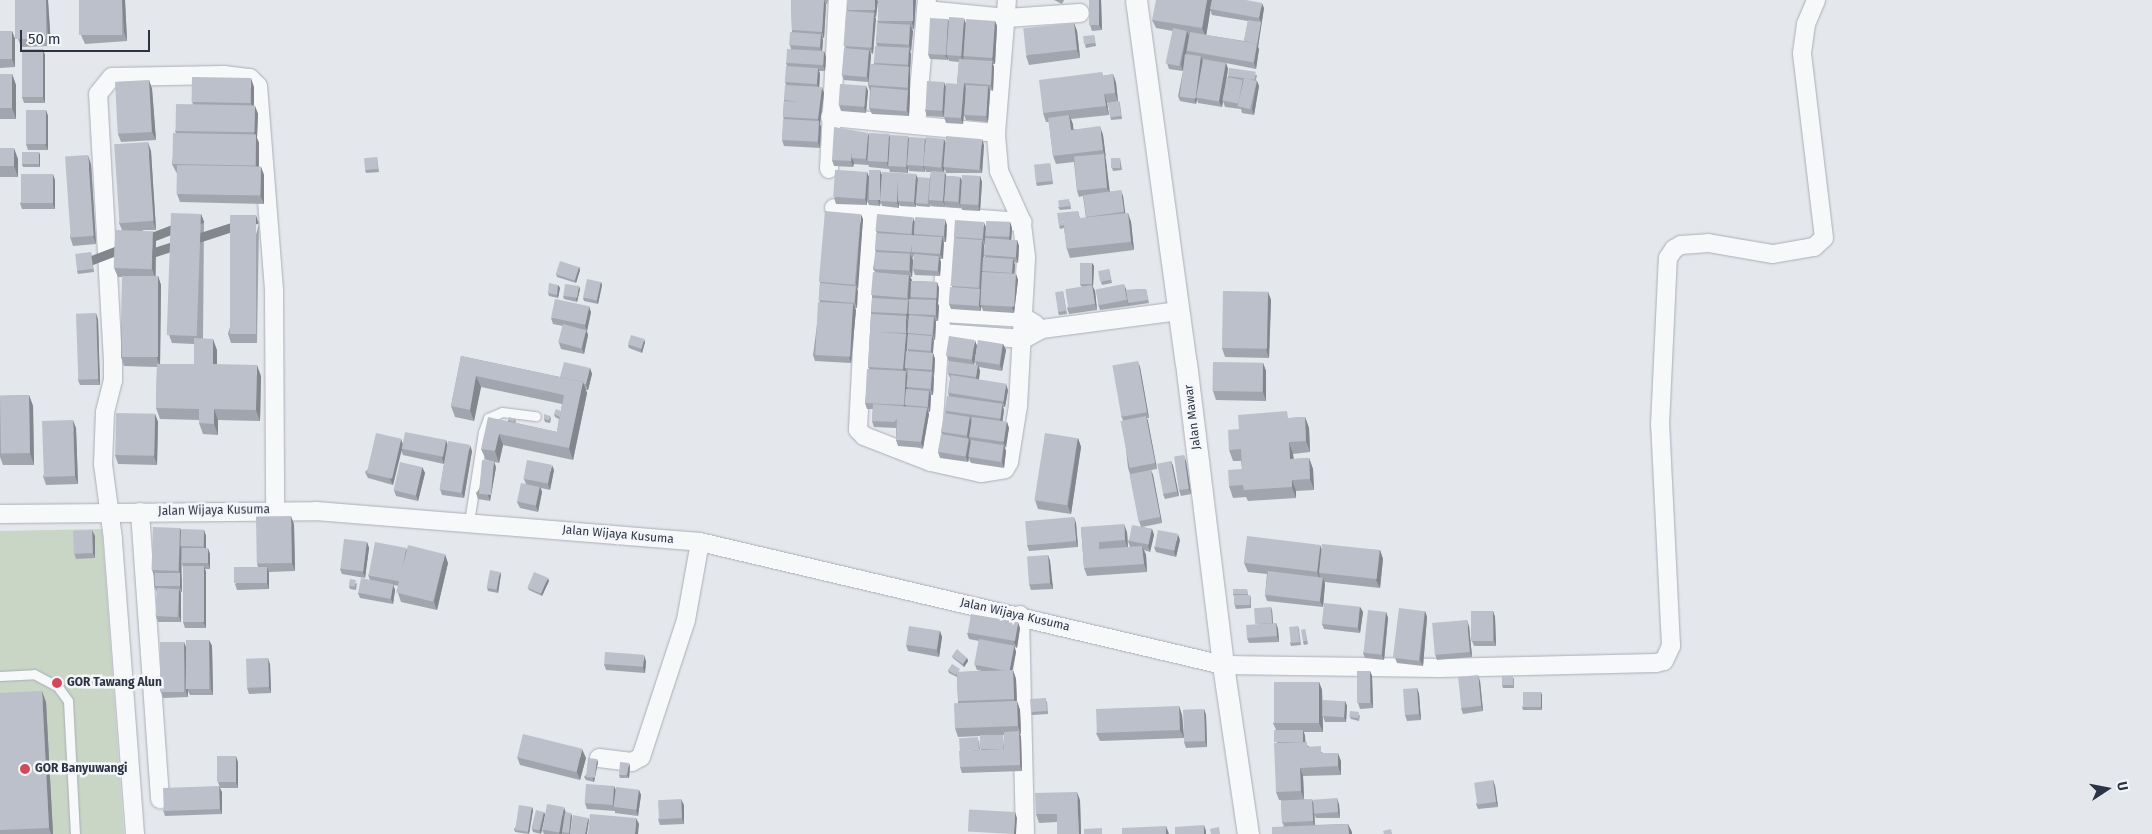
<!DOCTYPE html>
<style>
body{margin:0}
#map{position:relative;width:2152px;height:834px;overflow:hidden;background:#e4e7ec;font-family:"Fira Sans",sans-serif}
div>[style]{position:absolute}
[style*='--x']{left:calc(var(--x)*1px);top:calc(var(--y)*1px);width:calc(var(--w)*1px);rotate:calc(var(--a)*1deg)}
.green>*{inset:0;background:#c9d6c5}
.roads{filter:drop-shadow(0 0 1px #a9aeb7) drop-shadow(0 0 1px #a9aeb7)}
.service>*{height:9px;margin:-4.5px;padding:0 4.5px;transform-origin:4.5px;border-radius:4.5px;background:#f7f8fa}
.minor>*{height:18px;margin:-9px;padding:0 9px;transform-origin:9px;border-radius:9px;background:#f7f8fa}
.tertiary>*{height:21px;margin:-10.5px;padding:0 10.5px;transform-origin:10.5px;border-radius:10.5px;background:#f7f8fa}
.wall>*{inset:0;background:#a1a5ae}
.shaded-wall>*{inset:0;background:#83868d;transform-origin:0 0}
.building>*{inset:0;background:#bbc0ca;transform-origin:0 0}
.dots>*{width:14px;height:14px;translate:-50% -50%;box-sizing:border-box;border:2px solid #f4f6f9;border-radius:50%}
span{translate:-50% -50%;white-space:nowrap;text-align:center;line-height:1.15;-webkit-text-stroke:5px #f4f6f9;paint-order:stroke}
.street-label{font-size:12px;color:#2b3445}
.poi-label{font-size:12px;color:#2b3445;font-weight:700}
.left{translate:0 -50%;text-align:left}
.north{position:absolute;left:2082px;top:764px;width:50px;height:50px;-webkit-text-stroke:4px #f4f6f9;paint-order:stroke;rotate:79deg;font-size:14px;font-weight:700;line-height:20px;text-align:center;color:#2b3445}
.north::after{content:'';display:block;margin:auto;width:18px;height:22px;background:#2b3445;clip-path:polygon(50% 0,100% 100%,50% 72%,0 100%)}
.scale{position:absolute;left:20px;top:30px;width:130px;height:22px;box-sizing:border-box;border:2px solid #2b3445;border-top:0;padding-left:6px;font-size:15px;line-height:18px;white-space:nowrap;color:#2b3445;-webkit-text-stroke:4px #f4f6f9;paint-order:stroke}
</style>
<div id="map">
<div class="green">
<i style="clip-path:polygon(102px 529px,124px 834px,0 834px,0 531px)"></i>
</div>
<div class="roads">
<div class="service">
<i style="--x:469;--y:522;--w:91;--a:-81.2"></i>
<i style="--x:483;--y:432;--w:15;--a:-70"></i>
<i style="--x:488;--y:418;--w:15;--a:-23"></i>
<i style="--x:502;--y:412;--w:34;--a:7"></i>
<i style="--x:0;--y:676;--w:34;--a:-3"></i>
<i style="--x:34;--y:674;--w:27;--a:28"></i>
<i style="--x:58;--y:687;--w:17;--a:54"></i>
<i style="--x:68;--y:701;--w:133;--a:87"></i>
</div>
<div class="minor">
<i style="--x:926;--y:10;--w:81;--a:5.6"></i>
<i style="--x:1007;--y:18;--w:73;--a:-3.9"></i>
<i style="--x:830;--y:117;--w:167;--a:5.5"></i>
<i style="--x:916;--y:125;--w:125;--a:-85"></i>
<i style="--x:829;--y:169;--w:169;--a:-87"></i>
<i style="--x:834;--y:208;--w:189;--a:4.3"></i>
<i style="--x:869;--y:212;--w:218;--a:92.9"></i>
<i style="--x:858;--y:430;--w:8;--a:45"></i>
<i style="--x:864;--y:436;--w:72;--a:21.2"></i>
<i style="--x:931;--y:462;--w:51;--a:12.4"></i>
<i style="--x:981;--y:473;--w:24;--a:-9"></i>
<i style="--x:1005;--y:469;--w:8;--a:-60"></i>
<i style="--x:1009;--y:462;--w:57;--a:-80.9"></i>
<i style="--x:1018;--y:406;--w:149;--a:-86.9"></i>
<i style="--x:1026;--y:257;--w:35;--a:-97"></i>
<i style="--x:1022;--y:222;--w:56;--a:-114.3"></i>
<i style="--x:999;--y:171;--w:13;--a:-94"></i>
<i style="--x:998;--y:158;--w:25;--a:-95"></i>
<i style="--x:996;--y:133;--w:133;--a:-85.3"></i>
<i style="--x:942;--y:313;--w:83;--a:3.4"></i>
<i style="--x:1025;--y:318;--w:12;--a:31"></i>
<i style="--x:941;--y:333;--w:83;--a:4.1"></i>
<i style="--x:1024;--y:339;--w:21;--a:-29"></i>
<i style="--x:1042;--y:329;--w:138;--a:-7.5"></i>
<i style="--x:931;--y:462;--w:246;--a:-86"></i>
<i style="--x:140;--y:512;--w:288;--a:86"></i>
<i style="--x:0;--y:514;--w:316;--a:-0.5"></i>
<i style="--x:316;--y:511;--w:385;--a:4.6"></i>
<i style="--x:700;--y:542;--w:537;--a:13.23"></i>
<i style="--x:1223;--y:665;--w:216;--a:0.8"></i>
<i style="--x:1439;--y:668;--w:217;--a:-1.3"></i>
<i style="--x:1656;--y:663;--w:8;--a:-14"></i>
<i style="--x:1664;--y:661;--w:17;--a:-65"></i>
<i style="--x:1671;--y:646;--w:221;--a:-92.8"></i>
<i style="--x:1660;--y:425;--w:167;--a:-87.3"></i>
<i style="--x:1668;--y:258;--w:11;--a:-56"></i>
<i style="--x:1674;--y:249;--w:8;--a:-30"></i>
<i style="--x:1681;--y:245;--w:27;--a:-4"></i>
<i style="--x:1708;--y:243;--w:66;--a:9.6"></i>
<i style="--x:1773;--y:254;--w:42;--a:-9.7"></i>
<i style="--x:1814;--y:247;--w:13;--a:-42"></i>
<i style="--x:1824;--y:238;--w:186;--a:-96.8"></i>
<i style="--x:1802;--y:53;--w:29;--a:-82"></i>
<i style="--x:1806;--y:24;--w:26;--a:-67"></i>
<i style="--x:1020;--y:615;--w:219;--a:88.7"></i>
<i style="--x:599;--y:758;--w:33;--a:7"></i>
<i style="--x:632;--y:762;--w:10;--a:-29"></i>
<i style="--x:641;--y:757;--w:144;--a:-71.8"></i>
<i style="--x:686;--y:620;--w:79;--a:-79.8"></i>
<i style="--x:135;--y:834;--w:296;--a:-94.3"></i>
<i style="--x:113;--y:539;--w:76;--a:-97.6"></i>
<i style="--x:103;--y:464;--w:52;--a:-87.8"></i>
<i style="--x:105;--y:412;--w:32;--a:-76"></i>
<i style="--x:113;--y:381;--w:20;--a:-90"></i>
<i style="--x:113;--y:361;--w:267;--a:-93.2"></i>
<i style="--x:98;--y:94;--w:22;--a:-51"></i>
<i style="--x:112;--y:77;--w:112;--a:-1"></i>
<i style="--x:224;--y:75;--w:26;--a:7"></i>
<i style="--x:250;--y:78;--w:11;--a:45"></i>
<i style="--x:258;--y:86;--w:206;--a:85.5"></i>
<i style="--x:274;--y:291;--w:219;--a:89.7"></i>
</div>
<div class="tertiary">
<i style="--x:1136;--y:0;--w:366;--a:82.2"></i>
<i style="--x:1186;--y:363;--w:304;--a:83"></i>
<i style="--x:1223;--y:665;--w:171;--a:81.6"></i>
</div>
</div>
<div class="wall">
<i style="clip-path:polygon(15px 0,48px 0,51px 46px,21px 47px,18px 39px)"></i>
<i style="clip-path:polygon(125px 0,127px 41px,85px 44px,81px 35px)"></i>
<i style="clip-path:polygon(791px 0,828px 0,827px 4px,826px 4px,824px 38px,822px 38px,823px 40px,822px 51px,824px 51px,826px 57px,825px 71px,819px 71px,820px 74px,819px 87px,824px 93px,820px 124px,821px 127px,820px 148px,784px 146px,782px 140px,784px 119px,783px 117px,784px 100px,786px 85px,785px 82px,787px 66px,786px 63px,791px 49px,790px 45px,792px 32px)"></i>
<i style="clip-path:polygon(848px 0,877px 0,876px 17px,875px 17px,873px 54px,870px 53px,871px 55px,870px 64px,874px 64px,874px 63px,877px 46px,876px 43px,878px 23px,877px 21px,916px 0,914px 29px,912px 29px,913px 31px,911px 51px,910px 51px,911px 54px,910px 71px,910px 95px,909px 116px,872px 114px,869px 108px,870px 91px,868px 85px,868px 82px,844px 80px,842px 75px,846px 48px,845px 46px)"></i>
<i style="clip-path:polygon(1054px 0,1064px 0,1062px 4px)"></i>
<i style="clip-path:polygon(1101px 0,1102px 30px,1092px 31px,1090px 25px)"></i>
<i style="clip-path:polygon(1212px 0,1206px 35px,1244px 41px,1248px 21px,1212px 15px,1210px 9px,1264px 8px,1258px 47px,1259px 49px,1256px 69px,1226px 63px,1228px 69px,1222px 107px,1198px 103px,1197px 99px,1196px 104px,1180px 101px,1178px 96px,1183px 71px,1169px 69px,1167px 63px,1173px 31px,1156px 28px,1152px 20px)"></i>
<i style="clip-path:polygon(948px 19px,949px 22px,965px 23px,995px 21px,997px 26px,995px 64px,993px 64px,994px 67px,993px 91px,990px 90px,988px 122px,966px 120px,964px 115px,966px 89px,963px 124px,946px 123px,944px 117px,927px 116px,925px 110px,945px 86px,957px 84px,959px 62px,949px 61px,948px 58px,948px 60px,930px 59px,928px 54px)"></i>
<i style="clip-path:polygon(1074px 23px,1077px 31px,1080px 58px,1029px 65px,1026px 56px)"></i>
<i style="clip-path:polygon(0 31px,12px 31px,15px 39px,15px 67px,0 68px)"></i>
<i style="clip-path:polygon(1094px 35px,1096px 46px,1086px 48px,1085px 45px)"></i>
<i style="clip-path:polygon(45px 55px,45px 103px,24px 103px,22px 97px)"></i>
<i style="clip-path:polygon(1102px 72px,1103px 76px,1113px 74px,1116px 83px,1118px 101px,1119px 101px,1120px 104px,1122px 119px,1111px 120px,1108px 103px,1107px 103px,1109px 115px,1071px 119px,1073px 129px,1103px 135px,1109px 191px,1123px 196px,1125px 214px,1128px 213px,1131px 222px,1134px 250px,1070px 258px,1067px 249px,1064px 228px,1060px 229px,1059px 226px,1078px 211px,1080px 219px,1086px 218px,1083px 196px,1079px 197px,1077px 191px,1074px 162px,1056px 164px,1053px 156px,1049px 122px,1046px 122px,1043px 113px)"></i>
<i style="clip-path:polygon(0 74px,12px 74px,16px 85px,16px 119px,0 119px)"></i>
<i style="clip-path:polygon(1257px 75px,1256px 80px,1257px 81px,1259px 86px,1254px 115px,1242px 113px,1241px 109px,1225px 107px,1223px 101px,1228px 77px,1228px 76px)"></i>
<i style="clip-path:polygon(149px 80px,152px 89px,156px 140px,121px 142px,118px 134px)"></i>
<i style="clip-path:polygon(866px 86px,868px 91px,866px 113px,841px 111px,839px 105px)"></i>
<i style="clip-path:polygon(254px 87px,254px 106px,255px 106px,258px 114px,257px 138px,259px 143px,259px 167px,261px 167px,264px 175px,264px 204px,180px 202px,177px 194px,177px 173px,176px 172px,172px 164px,176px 133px,175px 131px,193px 104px,192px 102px)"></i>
<i style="clip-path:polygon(46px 110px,48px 116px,48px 150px,28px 150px,26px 144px)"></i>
<i style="clip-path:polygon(869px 136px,909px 139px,925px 138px,926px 140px,944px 139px,945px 142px,984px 145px,982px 173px,946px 173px,945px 169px,944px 172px,946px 176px,960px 177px,962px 180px,980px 176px,982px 182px,980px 211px,962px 210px,961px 206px,961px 208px,946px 207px,945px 205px,945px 207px,931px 206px,930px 204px,930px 207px,917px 206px,916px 203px,916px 207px,900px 206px,899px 204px,899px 208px,882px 206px,881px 203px,880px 206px,869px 205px,867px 201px,867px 205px,836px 204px,834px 198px,867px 172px,868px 176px,881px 174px,918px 179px,930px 178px,931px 172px,926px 172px,926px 169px,925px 172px,909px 171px,908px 168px,908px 173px,890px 172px,889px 169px,869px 167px,868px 164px,868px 165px,854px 164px,854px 163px,853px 167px,834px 166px,832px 160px)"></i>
<i style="clip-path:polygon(0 148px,18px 159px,18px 177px,0 177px)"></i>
<i style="clip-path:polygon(151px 151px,156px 230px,142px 230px,156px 239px,156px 276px,158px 276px,161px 285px,160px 364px,194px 364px,194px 344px,172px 343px,169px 335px,201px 214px,204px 222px,203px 339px,217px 350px,217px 365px,261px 376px,260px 421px,218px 420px,218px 435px,203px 434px,199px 423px,199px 420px,160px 419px,156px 408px,157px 367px,124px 366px,121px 357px,122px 277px,118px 277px,114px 268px,122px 230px,119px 223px)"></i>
<i style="clip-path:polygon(39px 152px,40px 155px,40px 167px,23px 167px,22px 164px)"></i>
<i style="clip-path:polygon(377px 157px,379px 172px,366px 173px,365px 170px)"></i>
<i style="clip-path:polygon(1120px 158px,1122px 170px,1113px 171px,1112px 168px)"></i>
<i style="clip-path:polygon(1050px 163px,1053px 184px,1037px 186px,1036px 183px)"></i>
<i style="clip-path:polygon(91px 164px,96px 244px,73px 246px,70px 237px)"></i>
<i style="clip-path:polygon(55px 180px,55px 209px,22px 209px,20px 203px)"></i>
<i style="clip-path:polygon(1070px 202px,1071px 209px,1060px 210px,1058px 207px)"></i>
<i style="clip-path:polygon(863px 219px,857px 290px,857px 308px,855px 308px,856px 310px,851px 363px,815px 361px,813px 355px,820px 302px,819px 300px,820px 282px)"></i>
<i style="clip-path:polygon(evenodd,914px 221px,947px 225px,946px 242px,943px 242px,943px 259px,940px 259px,941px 262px,940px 276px,915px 275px,913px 269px,914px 257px,913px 255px,913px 258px,912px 258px,913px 260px,912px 277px,910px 277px,912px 281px,937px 282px,939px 288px,938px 304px,939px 306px,938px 321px,936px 321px,935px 340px,933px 340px,933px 353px,935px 359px,933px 395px,931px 395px,931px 396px,930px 412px,928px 412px,929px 414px,923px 448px,898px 446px,896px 440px,896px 428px,874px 427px,872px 421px,873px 409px,867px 409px,865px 403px,869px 369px,868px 367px,871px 314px,871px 312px,872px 298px,872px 295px,875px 272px,873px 269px,876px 252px,875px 250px,877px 233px,876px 231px,914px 221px,908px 333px,908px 351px,907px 351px,908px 333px)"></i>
<i style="clip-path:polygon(evenodd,1010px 222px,1012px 228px,1011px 240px,1017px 240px,1019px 246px,1018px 263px,1014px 262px,1015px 265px,1014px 274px,1016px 274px,1018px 280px,1014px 313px,983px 311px,981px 306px,981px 311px,951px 309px,949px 304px,952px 287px,955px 238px,954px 237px,985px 226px,1010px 222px,984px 245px,985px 245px,984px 255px,985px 257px,984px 257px,984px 245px)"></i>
<i style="clip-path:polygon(259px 224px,257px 343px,231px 343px,228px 334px)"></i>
<i style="clip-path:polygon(91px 252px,94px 272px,78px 274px,77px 271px)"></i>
<i style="clip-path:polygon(1092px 263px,1094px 266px,1093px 287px,1095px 291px,1097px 310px,1069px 314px,1067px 308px,1083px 287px,1081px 286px,1080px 284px)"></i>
<i style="clip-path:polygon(579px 267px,580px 270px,576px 283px,557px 277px,556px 274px)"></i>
<i style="clip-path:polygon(1109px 269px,1112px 283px,1102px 285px,1101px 282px)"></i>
<i style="clip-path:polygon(601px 282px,602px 285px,598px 304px,584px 301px,583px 298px)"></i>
<i style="clip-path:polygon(558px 285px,560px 288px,558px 298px,549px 296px,548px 293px)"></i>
<i style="clip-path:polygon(580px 289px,577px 302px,564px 299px,563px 296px)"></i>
<i style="clip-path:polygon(1146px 289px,1149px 303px,1129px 306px,1128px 304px,1129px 306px,1100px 310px,1098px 304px,1126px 290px)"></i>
<i style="clip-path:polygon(1063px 291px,1067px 314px,1059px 315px,1058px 312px)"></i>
<i style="clip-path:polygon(1268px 292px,1271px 300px,1269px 358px,1225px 357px,1222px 348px)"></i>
<i style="clip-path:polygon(591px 312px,587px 331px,588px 335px,584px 354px,561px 349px,559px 343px,563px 326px,553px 324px,551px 318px)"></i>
<i style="clip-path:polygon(98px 319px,100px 385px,80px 385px,78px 380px)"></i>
<i style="clip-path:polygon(645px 342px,642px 353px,629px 348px,628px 345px)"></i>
<i style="clip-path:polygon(1003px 344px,1006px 350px,1002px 371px,979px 367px,980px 371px,979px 380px,1008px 390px,1005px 407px,1003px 407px,1004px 410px,1002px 422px,1007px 422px,1009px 428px,1005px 448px,1006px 451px,1004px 468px,971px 463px,969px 458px,968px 462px,940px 458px,938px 452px,942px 434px,941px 432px,946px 414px,945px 411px,949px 396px,948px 393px,950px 379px,950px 378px,948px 373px,949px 362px,947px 356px,977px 346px,974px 365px,976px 365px,975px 361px)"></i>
<i style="clip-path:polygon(461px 356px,560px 377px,590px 368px,592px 374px,588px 390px,586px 390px,587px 393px,573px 460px,503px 445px,499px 463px,486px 460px,481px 449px,508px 421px,508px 420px,515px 419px,516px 423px,557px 432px,559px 419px,555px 417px,554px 414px,561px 411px,562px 404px,481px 387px,474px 421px,455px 417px,451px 406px)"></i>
<i style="clip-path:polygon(1263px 363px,1266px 371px,1266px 401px,1216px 400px,1213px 391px)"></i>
<i style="clip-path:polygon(1140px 367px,1149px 418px,1147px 418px,1157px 469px,1151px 470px,1153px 475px,1162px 523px,1142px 527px,1152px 529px,1154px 535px,1150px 552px,1144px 550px,1146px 555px,1147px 572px,1087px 576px,1084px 568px,1081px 527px,1127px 532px,1128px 547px,1130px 547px,1128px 541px,1141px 527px,1139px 521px,1130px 474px,1128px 468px,1123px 420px,1121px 416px)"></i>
<i style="clip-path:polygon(29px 395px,33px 406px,34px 465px,3px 465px,0 457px,0 396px)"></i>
<i style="clip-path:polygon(155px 414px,158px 422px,157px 465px,118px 464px,115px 455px)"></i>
<i style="clip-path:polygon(550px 416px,551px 419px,550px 423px,545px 422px,544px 419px)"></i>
<i style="clip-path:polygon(1305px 417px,1309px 428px,1310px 452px,1293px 454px,1294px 459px,1309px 458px,1313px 469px,1314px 490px,1296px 491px,1296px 498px,1248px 501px,1246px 497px,1233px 498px,1229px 486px,1242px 469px,1241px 461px,1233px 461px,1229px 450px,1239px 429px,1289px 418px)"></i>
<i style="clip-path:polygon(76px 428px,78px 484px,46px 485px,43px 476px)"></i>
<i style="clip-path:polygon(1078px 438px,1081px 447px,1071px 514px,1038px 509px,1035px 500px)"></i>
<i style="clip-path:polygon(401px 439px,402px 443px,446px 440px,447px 445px,472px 451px,464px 498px,442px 495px,440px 489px,444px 464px,403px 455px,401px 450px,393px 485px,368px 478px,365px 472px)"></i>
<i style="clip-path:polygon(1171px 461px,1173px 466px,1179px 496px,1165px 499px,1163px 494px)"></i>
<i style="clip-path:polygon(1186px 461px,1191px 494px,1181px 496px,1179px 490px)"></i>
<i style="clip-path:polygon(422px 467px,425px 473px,418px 501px,396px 496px,394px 490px)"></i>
<i style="clip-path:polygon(496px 467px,490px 501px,478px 499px,476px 493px)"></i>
<i style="clip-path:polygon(554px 470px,550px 490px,541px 488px,542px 492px,538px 512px,520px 508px,517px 502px,526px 484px,524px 479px)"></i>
<i style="clip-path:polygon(1076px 523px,1078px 547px,1029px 551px,1027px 545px)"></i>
<i style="clip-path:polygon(294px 524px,295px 571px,269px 572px,269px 589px,237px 590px,235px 584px,258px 567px,257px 564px)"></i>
<i style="clip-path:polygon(180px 528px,181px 532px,204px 530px,206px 536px,206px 548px,210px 554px,210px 569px,205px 569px,206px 572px,206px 628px,185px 628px,183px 622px,183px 568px,182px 563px,182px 548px,181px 576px,182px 579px,182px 592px,181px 592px,181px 622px,158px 622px,156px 616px,157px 592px,154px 586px,154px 576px,152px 570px)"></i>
<i style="clip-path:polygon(95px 536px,95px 558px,76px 559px,74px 553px)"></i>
<i style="clip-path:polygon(1180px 540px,1176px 557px,1156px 552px,1154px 547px)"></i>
<i style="clip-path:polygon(367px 542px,369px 548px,365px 578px,342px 574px,340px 569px)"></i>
<i style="clip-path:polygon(1320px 545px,1321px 549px,1380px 550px,1383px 559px,1380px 588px,1325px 582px,1323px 607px,1267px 601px,1265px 595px,1267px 574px,1248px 572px,1244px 563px)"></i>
<i style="clip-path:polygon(407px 551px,448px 563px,437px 610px,401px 602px,398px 593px,399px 586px,393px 585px,395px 590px,393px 604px,360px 598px,358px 593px,370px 580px,368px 575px)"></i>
<i style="clip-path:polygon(1048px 555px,1050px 561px,1053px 589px,1031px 590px,1029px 584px)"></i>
<i style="clip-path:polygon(501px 574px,498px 593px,488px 591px,487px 588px)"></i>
<i style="clip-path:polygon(549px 581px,542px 596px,529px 590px,528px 588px)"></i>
<i style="clip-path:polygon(357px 583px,356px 590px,350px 589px,349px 586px)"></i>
<i style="clip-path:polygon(1247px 589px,1248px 595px,1250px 595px,1251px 598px,1251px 608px,1236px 609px,1235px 606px,1234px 597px,1233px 594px)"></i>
<i style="clip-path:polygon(1360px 607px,1363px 612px,1360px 633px,1324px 629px,1322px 624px)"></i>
<i style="clip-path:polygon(1272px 610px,1273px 623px,1276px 623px,1278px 629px,1279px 642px,1249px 643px,1247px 638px)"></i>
<i style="clip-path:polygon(1425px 611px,1427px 617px,1423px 666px,1397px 663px,1395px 658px)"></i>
<i style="clip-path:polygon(1493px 611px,1495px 617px,1496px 646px,1474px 646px,1472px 641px)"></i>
<i style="clip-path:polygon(1386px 612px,1388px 618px,1384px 660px,1365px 658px,1363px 653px)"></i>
<i style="clip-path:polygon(1298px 626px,1299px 629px,1301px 645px,1291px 646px,1290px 643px)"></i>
<i style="clip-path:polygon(1469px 626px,1472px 657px,1437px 660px,1435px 654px)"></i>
<i style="clip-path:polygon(evenodd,1020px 628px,1017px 648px,1015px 647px,1016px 652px,1013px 670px,1016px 679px,1017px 701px,1020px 710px,1021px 734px,1020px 734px,1021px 737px,1022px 771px,962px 773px,960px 767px,979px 740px,980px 750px,981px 750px,980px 736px,958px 737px,955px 728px,958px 703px,958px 701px,957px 677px,949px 673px,948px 670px,961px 672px,982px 671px,977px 670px,975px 665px,979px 641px,969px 639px,967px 633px,1020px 628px,1003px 735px,1004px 735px,1004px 749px,1003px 735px)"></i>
<i style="clip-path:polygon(1305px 629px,1308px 644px,1304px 645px,1303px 642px)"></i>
<i style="clip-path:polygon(940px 631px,942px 637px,939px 657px,908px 651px,906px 645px)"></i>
<i style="clip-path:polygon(209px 640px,212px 646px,213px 695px,190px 695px,187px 689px,187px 676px,188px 697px,163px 698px,161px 692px,184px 642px,186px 647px)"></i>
<i style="clip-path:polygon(952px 656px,967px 658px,968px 661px,964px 667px,953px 658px)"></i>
<i style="clip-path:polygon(646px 661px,645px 673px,606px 670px,604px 664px)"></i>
<i style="clip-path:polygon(270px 664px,271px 693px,249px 694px,247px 688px)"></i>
<i style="clip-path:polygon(1370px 671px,1372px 676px,1373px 708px,1360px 709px,1358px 703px)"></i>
<i style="clip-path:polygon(1514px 678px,1514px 688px,1503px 688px,1502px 685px)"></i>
<i style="clip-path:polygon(1480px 681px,1483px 711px,1463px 714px,1461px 708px)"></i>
<i style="clip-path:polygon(1319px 682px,1322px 690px,1323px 732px,1304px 732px,1305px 736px,1305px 742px,1308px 746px,1341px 761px,1341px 775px,1303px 776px,1304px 799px,1313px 802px,1339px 804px,1340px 818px,1316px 818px,1314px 814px,1315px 825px,1348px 824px,1352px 834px,1272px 834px,1284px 826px,1282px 822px,1281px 800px,1279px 800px,1276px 792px,1277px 732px,1273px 723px)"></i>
<i style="clip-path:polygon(1417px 688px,1419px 694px,1421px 720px,1407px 721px,1405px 715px)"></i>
<i style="clip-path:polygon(0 693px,46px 702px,53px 834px,0 834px)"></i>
<i style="clip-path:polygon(1542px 695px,1542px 710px,1523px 710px,1522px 707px)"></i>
<i style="clip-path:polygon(1047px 701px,1048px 714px,1032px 715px,1031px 713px)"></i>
<i style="clip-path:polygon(1345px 701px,1347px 706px,1346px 722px,1325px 722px,1323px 716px)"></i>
<i style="clip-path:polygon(1179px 706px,1182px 715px,1184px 738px,1100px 741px,1096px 733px)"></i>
<i style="clip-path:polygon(1204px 709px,1206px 715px,1207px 747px,1186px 748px,1184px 742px)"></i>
<i style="clip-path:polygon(1360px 715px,1359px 721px,1351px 719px,1350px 717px)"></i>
<i style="clip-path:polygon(517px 757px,586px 758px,580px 780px,520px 765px)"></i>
<i style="clip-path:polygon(238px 762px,238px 788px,220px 788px,218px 782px)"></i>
<i style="clip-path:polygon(598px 762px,594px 782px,586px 780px,584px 777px)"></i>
<i style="clip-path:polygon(630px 766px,629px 778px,620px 778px,619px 775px)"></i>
<i style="clip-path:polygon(1493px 780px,1495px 786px,1498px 807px,1478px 809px,1476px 804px)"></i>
<i style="clip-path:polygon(614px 786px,616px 790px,639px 790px,641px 795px,638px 816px,615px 813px,615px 811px,587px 809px,585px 803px)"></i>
<i style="clip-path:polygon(222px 792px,222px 814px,165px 816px,163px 810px)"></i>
<i style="clip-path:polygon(1080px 800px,1081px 834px,1057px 834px,1057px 822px,1039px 823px,1036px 814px)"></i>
<i style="clip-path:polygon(684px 805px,684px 824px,660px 825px,658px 819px)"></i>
<i style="clip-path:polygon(532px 807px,533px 810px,529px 834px,515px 832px,514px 829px)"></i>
<i style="clip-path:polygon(544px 812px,545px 815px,541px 834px,533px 832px,532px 829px)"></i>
<i style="clip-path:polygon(566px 812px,572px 816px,570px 834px,563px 834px,562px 833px,562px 834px,544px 834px,542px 830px)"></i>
</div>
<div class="shaded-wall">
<i style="clip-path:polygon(46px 0,48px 0,51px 46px,48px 37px)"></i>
<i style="clip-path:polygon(122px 0,125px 0,127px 41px,124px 32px)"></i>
<i style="clip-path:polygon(824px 0,826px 5px,824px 38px,822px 32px)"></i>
<i style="clip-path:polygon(875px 0,877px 0,878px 1px,876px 17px,874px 11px)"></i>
<i style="clip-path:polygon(913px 0,916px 0,914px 29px,912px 23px)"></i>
<i style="clip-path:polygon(1099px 0,1101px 0,1102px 30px,1099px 25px)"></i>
<i style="clip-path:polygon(1207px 0,1212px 0,1206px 37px,1202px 28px)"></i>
<i style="clip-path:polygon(1262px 3px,1264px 8px,1258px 47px,1259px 49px,1256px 69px,1254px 63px,1261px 22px,1259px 18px)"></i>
<i style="clip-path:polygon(874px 13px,876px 19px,873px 54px,871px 48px)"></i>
<i style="clip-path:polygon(964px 18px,966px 24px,963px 62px,961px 56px)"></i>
<i style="clip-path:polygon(948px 19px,950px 25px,947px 55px,948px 60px,945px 55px)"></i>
<i style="clip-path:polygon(995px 21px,997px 26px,995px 64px,992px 59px)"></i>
<i style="clip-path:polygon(1074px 23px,1077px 31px,1080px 58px,1077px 50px)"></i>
<i style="clip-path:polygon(910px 25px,913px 31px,911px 51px,909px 45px)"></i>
<i style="clip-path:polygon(12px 31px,15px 39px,15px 67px,12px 59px)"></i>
<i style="clip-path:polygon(1187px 31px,1189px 36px,1183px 71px,1181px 65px)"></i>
<i style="clip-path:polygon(821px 34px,823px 40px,822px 53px,820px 47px)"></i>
<i style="clip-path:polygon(909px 48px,911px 54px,910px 71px,910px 95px,909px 116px,907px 110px,908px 90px,908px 65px)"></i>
<i style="clip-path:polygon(43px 49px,45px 55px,45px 103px,43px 98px)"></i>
<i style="clip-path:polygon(869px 50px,871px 55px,869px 82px,867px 76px)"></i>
<i style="clip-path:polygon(824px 51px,826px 57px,825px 71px,823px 65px)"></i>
<i style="clip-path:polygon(1201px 56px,1203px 62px,1196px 97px,1197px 99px,1196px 104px,1194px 98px)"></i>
<i style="clip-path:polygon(992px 61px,994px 67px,993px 91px,991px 85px)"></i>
<i style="clip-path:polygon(1226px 63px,1228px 69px,1222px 107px,1219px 101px)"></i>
<i style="clip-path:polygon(818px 68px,820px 74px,819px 90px,817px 84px)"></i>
<i style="clip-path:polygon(12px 74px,16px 85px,16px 119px,12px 108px)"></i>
<i style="clip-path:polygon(1113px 74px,1116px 83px,1118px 102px,1115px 93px)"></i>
<i style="clip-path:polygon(251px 78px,254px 87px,254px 111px,251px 103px)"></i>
<i style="clip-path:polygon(149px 80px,152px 89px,156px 140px,152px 132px)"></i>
<i style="clip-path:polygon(1243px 80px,1245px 86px,1240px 107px,1239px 104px)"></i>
<i style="clip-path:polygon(1257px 81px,1259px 86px,1254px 115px,1252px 109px)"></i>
<i style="clip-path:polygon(944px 82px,946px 87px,944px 117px,942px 111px)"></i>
<i style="clip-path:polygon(964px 83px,966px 89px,963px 124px,961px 118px)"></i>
<i style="clip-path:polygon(866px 86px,868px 91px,866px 113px,864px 107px)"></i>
<i style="clip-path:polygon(988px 86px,990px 92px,988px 122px,986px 116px)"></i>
<i style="clip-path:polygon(822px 87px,824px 93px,820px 124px,821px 127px,820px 148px,818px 142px,819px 122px,818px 119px)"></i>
<i style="clip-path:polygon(1104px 94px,1107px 103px,1109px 115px,1106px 106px)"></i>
<i style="clip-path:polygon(255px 106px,258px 114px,257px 138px,259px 143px,259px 174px,256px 166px,256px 138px,254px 133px)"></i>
<i style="clip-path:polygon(46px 110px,48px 116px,48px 150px,45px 144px)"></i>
<i style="clip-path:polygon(1069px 115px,1073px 124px,1074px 138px,1071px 130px)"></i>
<i style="clip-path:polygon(1100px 126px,1103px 135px,1106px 158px,1103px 150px)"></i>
<i style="clip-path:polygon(868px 133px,870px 138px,867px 161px,868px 165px,866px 159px)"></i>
<i style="clip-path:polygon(889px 134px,891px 140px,888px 166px,887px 163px)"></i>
<i style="clip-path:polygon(908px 136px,910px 142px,907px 165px,908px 168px,908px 173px,906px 167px)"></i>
<i style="clip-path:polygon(925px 138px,927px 144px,924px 166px,925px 172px,923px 166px)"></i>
<i style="clip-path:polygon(944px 139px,946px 144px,944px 167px,944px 173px,942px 168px)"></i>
<i style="clip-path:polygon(982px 139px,984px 145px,982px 173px,980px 167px)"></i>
<i style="clip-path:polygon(148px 142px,151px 151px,156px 230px,153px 221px)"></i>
<i style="clip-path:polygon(14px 148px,18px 159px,18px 177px,14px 166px)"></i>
<i style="clip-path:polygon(39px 152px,40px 155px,40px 167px,39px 164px)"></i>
<i style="clip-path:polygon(852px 152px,852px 158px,854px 163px,853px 167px,851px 161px)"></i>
<i style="clip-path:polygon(1104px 154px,1106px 160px,1110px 193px,1107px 188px)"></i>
<i style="clip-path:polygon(88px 155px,91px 164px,96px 244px,93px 236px)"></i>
<i style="clip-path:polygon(261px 167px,264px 175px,264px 204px,260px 195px)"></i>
<i style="clip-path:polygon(880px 170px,882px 176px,880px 201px,880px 206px,878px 200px)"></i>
<i style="clip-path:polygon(867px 172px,869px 177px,867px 200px,867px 205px,865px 199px)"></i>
<i style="clip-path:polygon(945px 172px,947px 178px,944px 201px,945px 207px,943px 201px)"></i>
<i style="clip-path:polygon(53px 174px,55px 180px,55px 209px,53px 204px)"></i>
<i style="clip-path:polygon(916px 174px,918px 179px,916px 207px,914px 202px)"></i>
<i style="clip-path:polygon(980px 176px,982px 182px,980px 211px,978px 205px)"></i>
<i style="clip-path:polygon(960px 177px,962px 182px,960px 204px,961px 208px,959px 202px)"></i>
<i style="clip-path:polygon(898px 179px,898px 201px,899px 204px,899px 208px,897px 202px)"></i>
<i style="clip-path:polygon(1121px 190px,1123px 196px,1126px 218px,1124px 212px)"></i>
<i style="clip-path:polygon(1128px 213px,1131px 222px,1134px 250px,1131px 242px)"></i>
<i style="left:201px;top:214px;width:9px;height:121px;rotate:69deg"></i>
<i style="clip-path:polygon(861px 214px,863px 219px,858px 290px,856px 284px)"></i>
<i style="left:256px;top:215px;width:9px;height:120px;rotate:72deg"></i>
<i style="clip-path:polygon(913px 217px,915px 223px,914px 234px,914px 240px,912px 234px)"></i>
<i style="clip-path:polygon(945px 219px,947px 225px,946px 242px,944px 236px)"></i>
<i style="clip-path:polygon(984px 222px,986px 228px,985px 236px,985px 245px,983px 239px)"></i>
<i style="clip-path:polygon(1010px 222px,1012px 228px,1011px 244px,1009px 238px)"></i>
<i style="clip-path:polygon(153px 231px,156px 239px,155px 277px,152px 269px)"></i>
<i style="clip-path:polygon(942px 237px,944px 243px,943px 259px,940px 254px)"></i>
<i style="clip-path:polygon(982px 240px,984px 246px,981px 311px,979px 305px)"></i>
<i style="clip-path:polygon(1017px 240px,1019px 246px,1018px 263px,1016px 257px)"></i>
<i style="clip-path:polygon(910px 254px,913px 260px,912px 277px,910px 271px)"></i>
<i style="clip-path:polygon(939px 256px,941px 262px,940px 276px,938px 270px)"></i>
<i style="clip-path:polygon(1013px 259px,1015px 265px,1014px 278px,1012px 273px)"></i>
<i style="clip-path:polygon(1092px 263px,1094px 266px,1093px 287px,1095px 291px,1097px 310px,1095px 304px,1092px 284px)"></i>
<i style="clip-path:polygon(579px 267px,580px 270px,576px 283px,575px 280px)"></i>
<i style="clip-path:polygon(1016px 274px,1018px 280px,1014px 313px,1012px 307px)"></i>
<i style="clip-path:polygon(909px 275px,912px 280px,910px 303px,908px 298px)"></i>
<i style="clip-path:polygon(158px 276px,161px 285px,160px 367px,157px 358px)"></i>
<i style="clip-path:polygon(601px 282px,602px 285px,598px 304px,597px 301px)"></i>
<i style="clip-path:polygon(937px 282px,939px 288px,938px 305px,936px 299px)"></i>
<i style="clip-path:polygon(1124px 284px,1126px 289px,1129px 306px,1127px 300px)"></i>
<i style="clip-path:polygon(558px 285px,560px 288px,558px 298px,557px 295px)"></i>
<i style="clip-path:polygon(579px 286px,580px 289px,577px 302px,576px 299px)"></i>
<i style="clip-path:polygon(856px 286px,858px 291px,857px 308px,855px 302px)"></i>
<i style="clip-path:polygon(1268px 292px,1271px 300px,1269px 358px,1266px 349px)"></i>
<i style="clip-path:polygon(908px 300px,910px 306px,909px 321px,906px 315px)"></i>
<i style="clip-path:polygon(936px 300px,939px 306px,938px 321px,936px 316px)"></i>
<i style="clip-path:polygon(853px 304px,856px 310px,851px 363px,849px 357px)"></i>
<i style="clip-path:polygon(589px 306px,591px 312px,587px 331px,585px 326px)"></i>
<i style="clip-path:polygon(96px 313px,98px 319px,100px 385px,98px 379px)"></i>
<i style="clip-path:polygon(906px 316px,908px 322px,908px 339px,906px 333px)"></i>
<i style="clip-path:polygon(934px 317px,936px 322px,935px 340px,933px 334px)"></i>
<i style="clip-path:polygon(586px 330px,588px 335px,584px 354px,582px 348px)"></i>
<i style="clip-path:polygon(906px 334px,908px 340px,906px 369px,905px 368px,908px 377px,906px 411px,903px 405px,905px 374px,903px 369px)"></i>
<i style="clip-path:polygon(932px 336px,934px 341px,933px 353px,935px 359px,934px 376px,932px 370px,933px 356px,931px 351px)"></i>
<i style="clip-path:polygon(213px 339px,217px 350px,217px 376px,213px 364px)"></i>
<i style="clip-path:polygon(644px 339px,645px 342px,642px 353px,641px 350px)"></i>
<i style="clip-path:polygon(975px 340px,977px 346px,974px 365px,972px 360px)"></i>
<i style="clip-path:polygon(1003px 344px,1006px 350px,1002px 371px,1000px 365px)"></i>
<i style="clip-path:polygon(1138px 361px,1140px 367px,1149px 418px,1147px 412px)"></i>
<i style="clip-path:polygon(1263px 363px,1266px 371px,1266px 401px,1263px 392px)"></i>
<i style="clip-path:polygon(257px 365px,261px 376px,260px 421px,256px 410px)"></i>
<i style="clip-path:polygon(978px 365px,980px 371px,978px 383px,976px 377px)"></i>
<i style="clip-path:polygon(590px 368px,592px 374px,588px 390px,586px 384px)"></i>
<i style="clip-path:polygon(932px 372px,934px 378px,933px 395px,931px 389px)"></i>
<i style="clip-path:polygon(476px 376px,481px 387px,474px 421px,470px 410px)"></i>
<i style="clip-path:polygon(583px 382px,587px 393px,573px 460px,569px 448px)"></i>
<i style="clip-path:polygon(1006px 384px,1008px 390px,1005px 407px,1003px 402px)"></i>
<i style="clip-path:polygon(929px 391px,931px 396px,930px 412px,928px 406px)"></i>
<i style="clip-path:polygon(29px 395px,33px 406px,34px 465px,30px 453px)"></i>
<i style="clip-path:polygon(1002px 404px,1004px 410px,1002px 426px,1000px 420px)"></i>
<i style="clip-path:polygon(927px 408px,929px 414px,923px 448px,921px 442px)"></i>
<i style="clip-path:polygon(214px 409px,218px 420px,218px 435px,214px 424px)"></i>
<i style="clip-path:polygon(155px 414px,158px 422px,157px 465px,154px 456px)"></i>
<i style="clip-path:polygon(1146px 416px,1148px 421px,1157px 469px,1155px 463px)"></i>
<i style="clip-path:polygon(970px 417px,972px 423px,969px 437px,971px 444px,968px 462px,966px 457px,969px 440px,967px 436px)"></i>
<i style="clip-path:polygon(1305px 417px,1309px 428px,1310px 452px,1306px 441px)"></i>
<i style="clip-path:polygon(73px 420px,76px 428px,78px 484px,75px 476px)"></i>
<i style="clip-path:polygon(1007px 422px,1009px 428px,1006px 448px,1003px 442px)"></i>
<i style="clip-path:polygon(499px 434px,503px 445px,499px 463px,495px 451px)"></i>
<i style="clip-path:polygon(1078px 438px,1081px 447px,1071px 514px,1068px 506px)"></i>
<i style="clip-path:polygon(401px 439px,403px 445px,393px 485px,390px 479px)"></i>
<i style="clip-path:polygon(446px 440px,448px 446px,444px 464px,442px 458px)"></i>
<i style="clip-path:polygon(1289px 442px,1293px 454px,1294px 470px,1290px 459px)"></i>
<i style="clip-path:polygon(470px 445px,472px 451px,464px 498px,462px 493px)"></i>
<i style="clip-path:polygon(1004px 445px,1006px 451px,1004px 468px,1002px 462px)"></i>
<i style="clip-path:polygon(1184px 455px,1186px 461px,1191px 494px,1189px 489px)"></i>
<i style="clip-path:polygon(1309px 458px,1313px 469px,1314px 490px,1310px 479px)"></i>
<i style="clip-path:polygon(494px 461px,496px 467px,490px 501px,488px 495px)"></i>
<i style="clip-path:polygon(1171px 461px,1173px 466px,1179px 496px,1177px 491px)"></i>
<i style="clip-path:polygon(552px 465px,554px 470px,550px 490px,548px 484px)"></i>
<i style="clip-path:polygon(422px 467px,425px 473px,418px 501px,416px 495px)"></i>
<i style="clip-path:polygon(1151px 470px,1153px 475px,1162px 523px,1160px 517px)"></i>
<i style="clip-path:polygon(1292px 480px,1296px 491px,1296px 498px,1292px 487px)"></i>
<i style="clip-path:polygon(540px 487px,542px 492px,538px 512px,536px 506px)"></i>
<i style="clip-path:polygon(291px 516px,294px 524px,295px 571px,292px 563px)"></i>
<i style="clip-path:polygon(1074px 517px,1076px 523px,1078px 547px,1076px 541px)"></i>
<i style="clip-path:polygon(1124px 524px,1127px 532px,1128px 549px,1125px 540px)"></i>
<i style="clip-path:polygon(180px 528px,182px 534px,181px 546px,182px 592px,180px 587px,180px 574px,179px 571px)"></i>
<i style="clip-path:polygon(1152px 529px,1154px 535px,1150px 552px,1148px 546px)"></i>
<i style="clip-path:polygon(92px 530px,95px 536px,95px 558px,93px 553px)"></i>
<i style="clip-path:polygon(204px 530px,206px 536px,206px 553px,204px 547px)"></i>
<i style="clip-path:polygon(1178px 534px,1180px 540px,1176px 557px,1174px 552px)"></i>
<i style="clip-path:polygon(367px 542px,369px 548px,365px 578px,363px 572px)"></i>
<i style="clip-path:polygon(1320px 545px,1323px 553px,1319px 573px,1320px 577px,1320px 580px,1317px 571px)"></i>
<i style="clip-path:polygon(1142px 546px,1146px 555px,1147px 572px,1144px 564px)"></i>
<i style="clip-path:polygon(208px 548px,210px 554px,210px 569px,208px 563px)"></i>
<i style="clip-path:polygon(406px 548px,408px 554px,402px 587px,400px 581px)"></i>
<i style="clip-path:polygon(1380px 550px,1383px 559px,1380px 588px,1376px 580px)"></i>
<i style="clip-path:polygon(445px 554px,448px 563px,437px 610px,434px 602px)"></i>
<i style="clip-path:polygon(1048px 555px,1050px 561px,1053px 589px,1050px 583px)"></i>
<i style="clip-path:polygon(204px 566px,206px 572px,206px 628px,203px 622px)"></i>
<i style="clip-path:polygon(267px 567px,269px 573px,269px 589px,267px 583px)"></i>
<i style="clip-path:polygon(500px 572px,501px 574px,498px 593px,497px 590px)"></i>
<i style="clip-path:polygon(548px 578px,549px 581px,542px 596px,541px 593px)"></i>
<i style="clip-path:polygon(1323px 578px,1325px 584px,1323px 607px,1320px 601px)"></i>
<i style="clip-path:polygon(393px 584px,395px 590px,393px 604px,391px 599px)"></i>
<i style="clip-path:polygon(179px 589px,181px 594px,181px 622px,179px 616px)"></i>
<i style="clip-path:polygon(1271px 607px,1272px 610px,1273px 627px,1272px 624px)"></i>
<i style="clip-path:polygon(1360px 607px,1363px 612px,1360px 633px,1358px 628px)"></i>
<i style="clip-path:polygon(1425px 611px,1427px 617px,1423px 666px,1420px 660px)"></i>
<i style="clip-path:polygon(1493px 611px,1495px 617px,1496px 646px,1494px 640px)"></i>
<i style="clip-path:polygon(1386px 612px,1388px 618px,1384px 660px,1382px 655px)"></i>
<i style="clip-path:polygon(1467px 620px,1469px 626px,1472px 657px,1470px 652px)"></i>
<i style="clip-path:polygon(1018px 622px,1020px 628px,1017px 648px,1014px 642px)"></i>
<i style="clip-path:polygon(1276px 623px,1278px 629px,1279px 642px,1277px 636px)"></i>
<i style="clip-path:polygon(940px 631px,942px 637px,939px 657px,937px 651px)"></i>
<i style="clip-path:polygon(209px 640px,212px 646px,213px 695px,211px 689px)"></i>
<i style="clip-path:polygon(184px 642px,186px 648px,188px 697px,186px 692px)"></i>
<i style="clip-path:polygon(1014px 646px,1016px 652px,1011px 677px,1009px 671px)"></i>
<i style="clip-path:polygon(644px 655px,646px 661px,645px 673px,643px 668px)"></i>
<i style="clip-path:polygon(268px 658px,270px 664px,271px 693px,269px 687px)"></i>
<i style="clip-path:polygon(967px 658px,968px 661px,964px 667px,963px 664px)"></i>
<i style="clip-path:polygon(1013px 670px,1016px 679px,1017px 708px,1014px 699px)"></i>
<i style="clip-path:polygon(1370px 671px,1372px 676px,1373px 708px,1371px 702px)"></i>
<i style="clip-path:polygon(1478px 675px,1480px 681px,1483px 711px,1481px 706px)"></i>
<i style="clip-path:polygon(1319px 682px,1322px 690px,1323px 732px,1319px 723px)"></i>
<i style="clip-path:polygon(1417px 688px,1419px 694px,1421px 720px,1419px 714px)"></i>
<i style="clip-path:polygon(42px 691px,46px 702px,53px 834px,51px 834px,49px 828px)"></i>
<i style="clip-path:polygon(1541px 692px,1542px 695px,1542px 710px,1541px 707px)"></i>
<i style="clip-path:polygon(1017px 701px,1020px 710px,1021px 734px,1018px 726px)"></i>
<i style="clip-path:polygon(1345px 701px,1347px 706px,1346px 722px,1344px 717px)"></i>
<i style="clip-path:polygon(1179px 706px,1182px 715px,1184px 738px,1180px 730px)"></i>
<i style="clip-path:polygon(1204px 709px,1206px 715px,1207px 747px,1205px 741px)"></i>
<i style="clip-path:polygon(1303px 730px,1305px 736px,1306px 748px,1303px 742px)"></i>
<i style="clip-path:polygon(1019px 731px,1021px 737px,1022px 771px,1020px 765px)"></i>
<i style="clip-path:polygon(582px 749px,586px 758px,580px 780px,577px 772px)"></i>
<i style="clip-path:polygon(1338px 753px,1341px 761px,1341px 775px,1338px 766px)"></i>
<i style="clip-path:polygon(236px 756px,238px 762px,238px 788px,236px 782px)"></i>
<i style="clip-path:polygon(597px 759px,598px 762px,594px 782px,593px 779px)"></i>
<i style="clip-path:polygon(629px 763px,630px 766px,629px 778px,627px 775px)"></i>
<i style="clip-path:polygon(1300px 768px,1303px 776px,1304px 799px,1301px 791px)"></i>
<i style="clip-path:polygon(1493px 780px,1495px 786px,1498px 807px,1496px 802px)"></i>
<i style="clip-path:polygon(219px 786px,222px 792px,222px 814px,220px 809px)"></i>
<i style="clip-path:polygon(614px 786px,616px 792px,614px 807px,613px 805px)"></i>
<i style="clip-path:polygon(639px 790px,641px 795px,638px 816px,636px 810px)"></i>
<i style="clip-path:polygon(1077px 792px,1080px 800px,1081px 834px,1079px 834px)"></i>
<i style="clip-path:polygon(1337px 798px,1339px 804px,1340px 818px,1338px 812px)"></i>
<i style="clip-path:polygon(681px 799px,684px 805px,684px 824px,682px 818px)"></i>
<i style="clip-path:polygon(1312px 799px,1314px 805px,1315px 827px,1313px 821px)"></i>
<i style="clip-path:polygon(532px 807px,533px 810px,529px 834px,528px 831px)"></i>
<i style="clip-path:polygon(564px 807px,566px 813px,562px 834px,559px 834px)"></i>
<i style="clip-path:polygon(544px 812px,545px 815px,541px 834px,540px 831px)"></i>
<i style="clip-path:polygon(1015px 812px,1017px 818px,1016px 834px,1014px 834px)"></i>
<i style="clip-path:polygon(571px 813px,572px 816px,570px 834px,569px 834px)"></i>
<i style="clip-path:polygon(588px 818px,589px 820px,587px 834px,585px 834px)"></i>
<i style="clip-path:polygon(636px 818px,639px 824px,638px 834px,635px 834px)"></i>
<i style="clip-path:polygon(1348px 824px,1352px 832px,1352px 834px,1349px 834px)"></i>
<i style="clip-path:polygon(1204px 825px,1206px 831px,1206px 834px,1204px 834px)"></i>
<i style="clip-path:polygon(1166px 826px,1169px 834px,1166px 834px)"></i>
</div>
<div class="building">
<i style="left:15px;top:0;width:31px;height:39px"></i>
<i style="left:79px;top:0;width:43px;height:35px"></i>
<i style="clip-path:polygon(791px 0,824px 0,822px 32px,792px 30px)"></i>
<i style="left:848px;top:0;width:27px;height:10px"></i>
<i style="left:878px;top:0;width:35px;height:21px"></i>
<i style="left:1089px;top:0;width:10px;height:25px"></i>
<i style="clip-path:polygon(1156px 0,1207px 0,1202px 28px,1152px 20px)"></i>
<i style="clip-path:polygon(1212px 0,1246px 0,1262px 3px,1259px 18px,1210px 9px)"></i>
<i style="left:846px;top:11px;width:28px;height:35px;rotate:4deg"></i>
<i style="left:949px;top:17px;width:15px;height:38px;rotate:4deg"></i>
<i style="left:930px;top:18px;width:18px;height:36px;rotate:3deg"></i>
<i style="left:966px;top:19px;width:29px;height:37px;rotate:4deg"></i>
<i style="clip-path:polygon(1248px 20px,1261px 22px,1257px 45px,1257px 44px,1244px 41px)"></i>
<i style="left:877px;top:23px;width:33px;height:20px;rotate:3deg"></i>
<i style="left:1074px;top:23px;width:27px;height:51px;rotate:84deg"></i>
<i style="left:1173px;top:28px;width:14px;height:36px;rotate:12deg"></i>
<i style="left:0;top:31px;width:12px;height:28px"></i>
<i style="left:790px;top:32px;width:31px;height:13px;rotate:4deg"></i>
<i style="left:1190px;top:32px;width:68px;height:19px;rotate:10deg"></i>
<i style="left:1094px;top:35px;width:8px;height:11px;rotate:83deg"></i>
<i style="left:875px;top:46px;width:34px;height:17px;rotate:3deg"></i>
<i style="left:844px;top:48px;width:25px;height:27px;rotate:5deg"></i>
<i style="left:22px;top:49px;width:21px;height:48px"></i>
<i style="left:787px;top:49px;width:37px;height:14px;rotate:3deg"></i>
<i style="left:1185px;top:54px;width:16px;height:43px;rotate:7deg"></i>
<i style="clip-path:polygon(959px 59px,992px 61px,991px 85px,964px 83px,961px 118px,944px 117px,946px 83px,957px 84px)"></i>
<i style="left:1203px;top:59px;width:23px;height:39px;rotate:10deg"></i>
<i style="left:870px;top:64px;width:39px;height:21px;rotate:4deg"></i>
<i style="left:786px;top:66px;width:32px;height:16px;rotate:4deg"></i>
<i style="left:1229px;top:68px;width:27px;height:8px;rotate:8deg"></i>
<i style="clip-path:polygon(1102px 72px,1102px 76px,1113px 74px,1115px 93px,1104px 94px,1106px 106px,1043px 113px,1039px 80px)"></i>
<i style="left:0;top:74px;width:12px;height:34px"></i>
<i style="left:192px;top:77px;width:59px;height:25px;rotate:1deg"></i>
<i style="left:1227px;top:77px;width:16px;height:24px;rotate:11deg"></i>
<i style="left:1244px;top:78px;width:13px;height:29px;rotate:13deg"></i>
<i style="left:149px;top:80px;width:52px;height:34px;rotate:87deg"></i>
<i style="left:927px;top:81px;width:17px;height:29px;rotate:3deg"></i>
<i style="left:840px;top:84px;width:26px;height:21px;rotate:4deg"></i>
<i style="clip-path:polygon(785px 85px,822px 87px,818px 119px,783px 117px,784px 101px,799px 102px,784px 100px)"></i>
<i style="left:966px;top:85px;width:22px;height:30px;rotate:3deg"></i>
<i style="left:871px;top:87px;width:37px;height:21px;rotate:5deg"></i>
<i style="left:1119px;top:101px;width:15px;height:11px;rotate:82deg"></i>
<i style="left:176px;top:104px;width:79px;height:27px;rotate:1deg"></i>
<i style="left:26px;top:110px;width:20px;height:34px"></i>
<i style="clip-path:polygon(1069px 115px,1071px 130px,1100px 126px,1103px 150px,1053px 156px,1048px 118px)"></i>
<i style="left:783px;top:119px;width:36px;height:21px;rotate:3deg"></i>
<i style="clip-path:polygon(834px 127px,868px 133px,866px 159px,852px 158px,852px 152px,851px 161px,832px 160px)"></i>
<i style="left:173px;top:133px;width:83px;height:31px;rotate:1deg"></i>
<i style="left:869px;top:133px;width:20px;height:28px;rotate:3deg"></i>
<i style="left:890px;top:135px;width:18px;height:31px;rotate:3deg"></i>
<i style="left:946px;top:136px;width:36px;height:31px;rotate:5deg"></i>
<i style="left:909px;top:137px;width:16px;height:28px;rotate:4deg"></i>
<i style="left:926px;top:137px;width:18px;height:29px;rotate:6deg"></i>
<i style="left:148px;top:142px;width:79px;height:34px;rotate:86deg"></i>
<i style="left:0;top:148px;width:14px;height:18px"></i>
<i style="left:22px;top:152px;width:17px;height:12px"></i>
<i style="left:1104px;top:154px;width:34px;height:30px;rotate:85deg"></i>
<i style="left:88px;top:155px;width:81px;height:23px;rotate:86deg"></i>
<i style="left:377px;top:157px;width:12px;height:13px;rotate:85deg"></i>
<i style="left:1111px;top:158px;width:9px;height:10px"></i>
<i style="left:1050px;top:163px;width:18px;height:16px;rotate:84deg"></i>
<i style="left:177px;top:165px;width:84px;height:29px;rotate:1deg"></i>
<i style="left:869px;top:170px;width:11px;height:30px"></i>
<i style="left:931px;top:171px;width:14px;height:29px;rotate:4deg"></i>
<i style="left:867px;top:172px;width:27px;height:32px;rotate:94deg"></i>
<i style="clip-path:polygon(882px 172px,916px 174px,914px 202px,898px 201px,898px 179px,897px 202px,880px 201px)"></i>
<i style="left:21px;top:174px;width:32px;height:29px"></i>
<i style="left:962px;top:175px;width:18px;height:29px;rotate:3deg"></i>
<i style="left:946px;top:176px;width:14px;height:25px;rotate:4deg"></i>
<i style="left:918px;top:177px;width:12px;height:26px;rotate:5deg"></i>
<i style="left:1121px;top:190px;width:22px;height:38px;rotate:82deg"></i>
<i style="left:1069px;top:199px;width:7px;height:11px;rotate:82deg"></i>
<i style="left:825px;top:211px;width:36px;height:71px;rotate:5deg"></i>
<i style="clip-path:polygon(1078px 211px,1079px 219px,1063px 221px,1064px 225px,1059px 226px,1057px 213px)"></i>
<i style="left:171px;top:213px;width:30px;height:122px;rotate:2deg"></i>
<i style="left:1128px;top:213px;width:29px;height:65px;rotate:84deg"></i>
<i style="left:877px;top:214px;width:36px;height:17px;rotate:5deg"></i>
<i style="left:230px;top:215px;width:26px;height:119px"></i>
<i style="left:915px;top:217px;width:30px;height:17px;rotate:4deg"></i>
<i style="left:955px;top:220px;width:29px;height:17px;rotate:4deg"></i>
<i style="left:986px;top:221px;width:24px;height:15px;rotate:2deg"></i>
<i style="left:115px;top:230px;width:38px;height:38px;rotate:2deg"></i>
<i style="clip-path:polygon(876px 233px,942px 237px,940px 254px,912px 252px,911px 244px,911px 252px,875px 250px)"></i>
<i style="left:954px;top:238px;width:28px;height:48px;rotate:4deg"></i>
<i style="left:985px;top:238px;width:32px;height:17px;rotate:4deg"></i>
<i style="left:91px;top:252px;width:17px;height:16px;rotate:83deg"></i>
<i style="left:875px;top:252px;width:35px;height:17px;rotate:3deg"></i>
<i style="left:914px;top:254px;width:25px;height:15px;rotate:5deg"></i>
<i style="left:983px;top:257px;width:30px;height:14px;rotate:4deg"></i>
<i style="left:560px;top:261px;width:20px;height:14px;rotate:18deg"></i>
<i style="left:1080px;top:263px;width:12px;height:21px"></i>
<i style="left:1109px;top:269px;width:11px;height:11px;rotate:80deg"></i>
<i style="left:873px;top:272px;width:36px;height:23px;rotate:5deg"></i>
<i style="left:982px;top:272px;width:34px;height:33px;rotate:3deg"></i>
<i style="left:122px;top:276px;width:36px;height:81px"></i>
<i style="left:587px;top:279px;width:14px;height:19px;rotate:12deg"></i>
<i style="left:911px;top:281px;width:26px;height:16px;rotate:2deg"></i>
<i style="clip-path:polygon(549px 283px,558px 285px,557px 295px,548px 293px)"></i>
<i style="left:820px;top:283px;width:36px;height:17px;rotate:5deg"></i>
<i style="left:565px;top:284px;width:14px;height:12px;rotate:8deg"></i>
<i style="left:1124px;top:284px;width:16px;height:29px;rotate:79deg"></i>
<i style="left:1092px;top:285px;width:19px;height:27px;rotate:81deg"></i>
<i style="left:950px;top:287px;width:30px;height:17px;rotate:4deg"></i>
<i style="clip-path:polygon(1146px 289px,1148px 300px,1128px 303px,1126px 290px)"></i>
<i style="left:1063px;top:291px;width:20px;height:8px;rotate:81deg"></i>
<i style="left:1223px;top:291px;width:45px;height:57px;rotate:1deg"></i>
<i style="left:872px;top:298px;width:36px;height:14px;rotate:3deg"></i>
<i style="left:555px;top:299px;width:35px;height:19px;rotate:12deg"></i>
<i style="left:909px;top:299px;width:27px;height:15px;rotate:2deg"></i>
<i style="left:818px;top:302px;width:35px;height:53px;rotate:3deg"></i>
<i style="left:96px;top:313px;width:66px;height:20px;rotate:88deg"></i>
<i style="clip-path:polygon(871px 314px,906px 316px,906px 333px,877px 332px,906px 334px,903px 369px,868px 367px)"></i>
<i style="left:909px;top:315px;width:25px;height:18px;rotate:5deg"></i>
<i style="left:563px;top:324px;width:24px;height:19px;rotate:15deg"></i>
<i style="left:908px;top:334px;width:24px;height:15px;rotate:5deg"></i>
<i style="left:631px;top:335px;width:14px;height:10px;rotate:17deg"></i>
<i style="left:949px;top:336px;width:26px;height:20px;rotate:9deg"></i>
<i style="clip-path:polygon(194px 338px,213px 339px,213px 364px,257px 365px,256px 410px,214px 409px,214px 424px,199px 423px,199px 409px,156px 408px,157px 364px,194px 364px)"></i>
<i style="left:978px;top:340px;width:25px;height:21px;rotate:9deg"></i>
<i style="left:906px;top:351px;width:27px;height:17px;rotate:4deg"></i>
<i style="clip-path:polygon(461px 356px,583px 382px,569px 448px,499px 434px,495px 451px,481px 449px,488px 417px,557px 432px,564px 395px,476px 376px,470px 410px,451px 406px)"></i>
<i style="left:949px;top:361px;width:29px;height:12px;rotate:8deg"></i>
<i style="left:1138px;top:361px;width:52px;height:26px;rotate:80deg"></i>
<i style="clip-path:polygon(564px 362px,590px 368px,586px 384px,584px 384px,583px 382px,560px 377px)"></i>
<i style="left:1213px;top:362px;width:50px;height:29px;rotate:1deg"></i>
<i style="left:867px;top:369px;width:39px;height:34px;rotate:3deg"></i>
<i style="left:908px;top:370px;width:24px;height:17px;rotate:5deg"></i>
<i style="left:951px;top:375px;width:56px;height:18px;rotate:9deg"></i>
<i style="left:906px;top:389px;width:23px;height:16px;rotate:5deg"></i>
<i style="left:29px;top:395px;width:58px;height:29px;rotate:89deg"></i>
<i style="left:947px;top:396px;width:56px;height:15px;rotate:8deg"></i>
<i style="clip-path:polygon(873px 404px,927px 408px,921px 442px,896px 440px,897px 419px,894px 422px,872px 421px)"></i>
<i style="clip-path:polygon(556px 409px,561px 411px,560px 417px,554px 414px)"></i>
<i style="clip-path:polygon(1287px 411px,1288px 418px,1305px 417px,1306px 441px,1289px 442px,1290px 459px,1309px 458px,1310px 479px,1292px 480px,1292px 487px,1244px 490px,1243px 485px,1229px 486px,1228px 470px,1242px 469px,1241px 449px,1229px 450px,1228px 430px,1239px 429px,1238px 415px)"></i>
<i style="left:116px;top:413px;width:39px;height:42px;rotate:1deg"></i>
<i style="left:944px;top:413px;width:26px;height:19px;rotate:9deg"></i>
<i style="clip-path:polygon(544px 414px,550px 416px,549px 420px,544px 419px)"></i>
<i style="left:1146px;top:416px;width:48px;height:26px;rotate:79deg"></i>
<i style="left:509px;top:417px;width:6px;height:3px;rotate:18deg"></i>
<i style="left:972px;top:417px;width:35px;height:20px;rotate:8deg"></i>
<i style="left:73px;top:420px;width:56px;height:31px;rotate:88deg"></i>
<i style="left:405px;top:432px;width:42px;height:17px;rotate:11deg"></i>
<i style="left:376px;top:433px;width:26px;height:41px;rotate:13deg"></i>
<i style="left:1045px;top:433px;width:33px;height:68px;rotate:9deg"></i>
<i style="left:941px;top:434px;width:28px;height:18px;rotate:10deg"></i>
<i style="left:971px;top:440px;width:33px;height:17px;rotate:9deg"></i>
<i style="left:448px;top:441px;width:22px;height:49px;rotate:10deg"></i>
<i style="left:1184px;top:455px;width:34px;height:10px;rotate:82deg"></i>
<i style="left:482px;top:460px;width:12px;height:34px;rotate:5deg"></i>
<i style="left:527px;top:460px;width:25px;height:19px;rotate:11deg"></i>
<i style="left:1171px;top:461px;width:31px;height:14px;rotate:79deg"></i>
<i style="left:400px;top:462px;width:23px;height:29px;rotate:13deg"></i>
<i style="left:1151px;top:470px;width:48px;height:22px;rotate:79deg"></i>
<i style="left:521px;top:483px;width:19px;height:19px;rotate:12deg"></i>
<i style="left:291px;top:516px;width:47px;height:35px;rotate:89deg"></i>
<i style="left:1074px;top:517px;width:24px;height:49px;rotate:85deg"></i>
<i style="clip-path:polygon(1124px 524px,1125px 540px,1099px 542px,1099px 549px,1142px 546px,1144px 564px,1084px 568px,1081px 527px)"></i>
<i style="left:1132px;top:525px;width:20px;height:16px;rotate:11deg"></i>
<i style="left:153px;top:527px;width:27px;height:43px;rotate:2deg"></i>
<i style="left:181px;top:529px;width:23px;height:17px;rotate:2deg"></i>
<i style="left:92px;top:530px;width:23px;height:19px;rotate:88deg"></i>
<i style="left:1158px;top:530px;width:20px;height:17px;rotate:11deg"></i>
<i style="left:1247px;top:536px;width:74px;height:27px;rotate:7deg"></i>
<i style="left:344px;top:539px;width:23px;height:30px;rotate:7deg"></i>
<i style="left:375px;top:542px;width:32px;height:34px;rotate:11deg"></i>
<i style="left:1322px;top:544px;width:58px;height:29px;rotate:6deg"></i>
<i style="left:408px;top:545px;width:38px;height:49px;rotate:14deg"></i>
<i style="left:182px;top:548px;width:26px;height:15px"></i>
<i style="left:1048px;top:555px;width:28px;height:21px;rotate:86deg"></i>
<i style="left:183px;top:566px;width:21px;height:56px"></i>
<i style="left:267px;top:567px;width:16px;height:33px;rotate:90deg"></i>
<i style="left:490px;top:570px;width:10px;height:18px;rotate:11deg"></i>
<i style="left:1268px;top:571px;width:55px;height:24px;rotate:7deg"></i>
<i style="left:534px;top:572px;width:15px;height:17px;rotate:23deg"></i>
<i style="left:155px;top:573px;width:25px;height:13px"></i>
<i style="left:361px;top:578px;width:33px;height:15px;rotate:11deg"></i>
<i style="left:350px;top:579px;width:6px;height:7px;rotate:9deg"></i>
<i style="left:157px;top:588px;width:22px;height:28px;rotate:3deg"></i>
<i style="left:1233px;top:589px;width:14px;height:5px"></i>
<i style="left:1250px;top:595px;width:10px;height:16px;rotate:90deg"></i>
<i style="left:1324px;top:603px;width:36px;height:21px;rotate:6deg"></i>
<i style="left:1271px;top:607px;width:16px;height:17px;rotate:86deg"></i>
<i style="left:1399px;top:608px;width:26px;height:50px;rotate:7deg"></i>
<i style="left:1368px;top:610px;width:18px;height:43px;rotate:6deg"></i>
<i style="left:1471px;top:611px;width:22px;height:30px"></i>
<i style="left:971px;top:614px;width:48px;height:19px;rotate:10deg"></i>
<i style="left:1467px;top:620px;width:32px;height:35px;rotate:85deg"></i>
<i style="left:1276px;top:623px;width:13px;height:30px;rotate:86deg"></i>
<i style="left:909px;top:626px;width:31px;height:19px;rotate:9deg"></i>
<i style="left:1298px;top:626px;width:16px;height:9px;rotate:83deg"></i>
<i style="left:1305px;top:629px;width:12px;height:4px;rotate:81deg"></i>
<i style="left:979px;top:639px;width:36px;height:26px;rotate:11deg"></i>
<i style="left:186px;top:640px;width:23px;height:49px"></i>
<i style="left:160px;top:642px;width:24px;height:50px"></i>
<i style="clip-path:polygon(957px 649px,967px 658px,963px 664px,952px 656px)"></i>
<i style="left:605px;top:652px;width:39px;height:12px;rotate:4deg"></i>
<i style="left:268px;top:658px;width:29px;height:22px;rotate:88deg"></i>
<i style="clip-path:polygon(952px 664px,960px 669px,958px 672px,957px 672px,956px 675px,948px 670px)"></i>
<i style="left:1013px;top:670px;width:29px;height:56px;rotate:88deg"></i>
<i style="left:1357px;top:671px;width:13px;height:32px"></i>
<i style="left:1478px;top:675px;width:31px;height:20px;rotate:84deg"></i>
<i style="left:1502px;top:676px;width:11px;height:9px"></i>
<i style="left:1274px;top:682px;width:45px;height:41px"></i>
<i style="left:1417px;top:688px;width:26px;height:14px;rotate:86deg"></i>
<i style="clip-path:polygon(42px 691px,49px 828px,0 830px,0 693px)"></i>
<i style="left:1523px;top:692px;width:18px;height:15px"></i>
<i style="left:1046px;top:698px;width:13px;height:16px;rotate:86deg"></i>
<i style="left:1323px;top:700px;width:22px;height:16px;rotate:3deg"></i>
<i style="left:1017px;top:701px;width:25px;height:63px;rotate:88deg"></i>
<i style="left:1179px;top:706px;width:24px;height:83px;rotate:88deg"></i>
<i style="left:1204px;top:709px;width:32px;height:21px;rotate:88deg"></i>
<i style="left:1350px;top:711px;width:9px;height:6px;rotate:6deg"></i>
<i style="left:1303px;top:730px;width:12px;height:29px;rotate:90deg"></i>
<i style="clip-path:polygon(1019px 731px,1020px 765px,960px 767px,959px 751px,1004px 749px,1004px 732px)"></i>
<i style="left:523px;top:734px;width:61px;height:24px;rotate:14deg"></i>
<i style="left:1003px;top:735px;width:14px;height:23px;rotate:90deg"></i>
<i style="left:978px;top:737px;width:13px;height:19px;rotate:86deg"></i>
<i style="clip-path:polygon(1307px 742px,1307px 747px,1321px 746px,1321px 753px,1338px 753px,1338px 766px,1300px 768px,1301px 791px,1276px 792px,1274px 743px)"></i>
<i style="left:217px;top:756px;width:19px;height:26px"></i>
<i style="left:588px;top:758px;width:9px;height:19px;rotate:6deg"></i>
<i style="clip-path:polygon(620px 762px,629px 763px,627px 775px,619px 775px)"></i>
<i style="left:1493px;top:780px;width:22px;height:19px;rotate:82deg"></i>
<i style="left:586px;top:784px;width:28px;height:19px;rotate:4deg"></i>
<i style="left:219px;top:786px;width:23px;height:56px;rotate:88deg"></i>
<i style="left:616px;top:787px;width:23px;height:20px;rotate:7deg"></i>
<i style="clip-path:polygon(1077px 792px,1079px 834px,1057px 834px,1057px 814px,1036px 814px,1035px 793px)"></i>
<i style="left:1337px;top:798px;width:14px;height:24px;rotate:86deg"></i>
<i style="left:681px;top:799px;width:19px;height:23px;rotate:87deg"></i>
<i style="left:1312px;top:799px;width:22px;height:31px;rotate:87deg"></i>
<i style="left:547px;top:804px;width:17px;height:26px;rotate:10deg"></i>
<i style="left:519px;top:805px;width:13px;height:25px;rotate:9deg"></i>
<i style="left:536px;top:810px;width:8px;height:19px;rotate:14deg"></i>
<i style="clip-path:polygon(565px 812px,571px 813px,569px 833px,562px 832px)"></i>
<i style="left:1015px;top:812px;width:22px;height:46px;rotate:93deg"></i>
<i style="clip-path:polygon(590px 814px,636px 818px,635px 834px,588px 834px)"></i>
<i style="clip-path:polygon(573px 815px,588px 818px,585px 834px,570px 834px)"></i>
<i style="clip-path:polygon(1348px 824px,1349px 834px,1272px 834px,1272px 827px)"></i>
<i style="clip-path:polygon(1204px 825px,1204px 834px,1175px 834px,1175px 827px)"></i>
<i style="clip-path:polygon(1166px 826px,1166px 834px,1122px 834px,1122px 828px)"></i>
<i style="clip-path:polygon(1219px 827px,1220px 834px,1211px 834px,1210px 829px)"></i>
<i style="clip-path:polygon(1102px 828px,1102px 834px,1084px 834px,1084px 829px)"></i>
<i style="clip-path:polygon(1391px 829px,1392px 834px,1384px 834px,1383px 831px)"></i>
</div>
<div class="dots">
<i style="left:57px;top:683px;background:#d1495b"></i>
<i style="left:25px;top:769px;background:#d1495b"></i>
</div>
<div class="street-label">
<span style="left:1193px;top:417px;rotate:-97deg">Jalan Mawar</span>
<span style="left:214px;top:511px;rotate:-1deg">Jalan Wijaya Kusuma</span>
<span style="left:618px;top:535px;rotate:5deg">Jalan Wijaya Kusuma</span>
<span style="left:1015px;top:615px;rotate:13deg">Jalan Wijaya Kusuma</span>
</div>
<div class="poi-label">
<span class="left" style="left:67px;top:683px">GOR Tawang Alun</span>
<span class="left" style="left:35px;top:769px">GOR Banyuwangi</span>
</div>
<div class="north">U</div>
<div class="scale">50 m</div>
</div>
